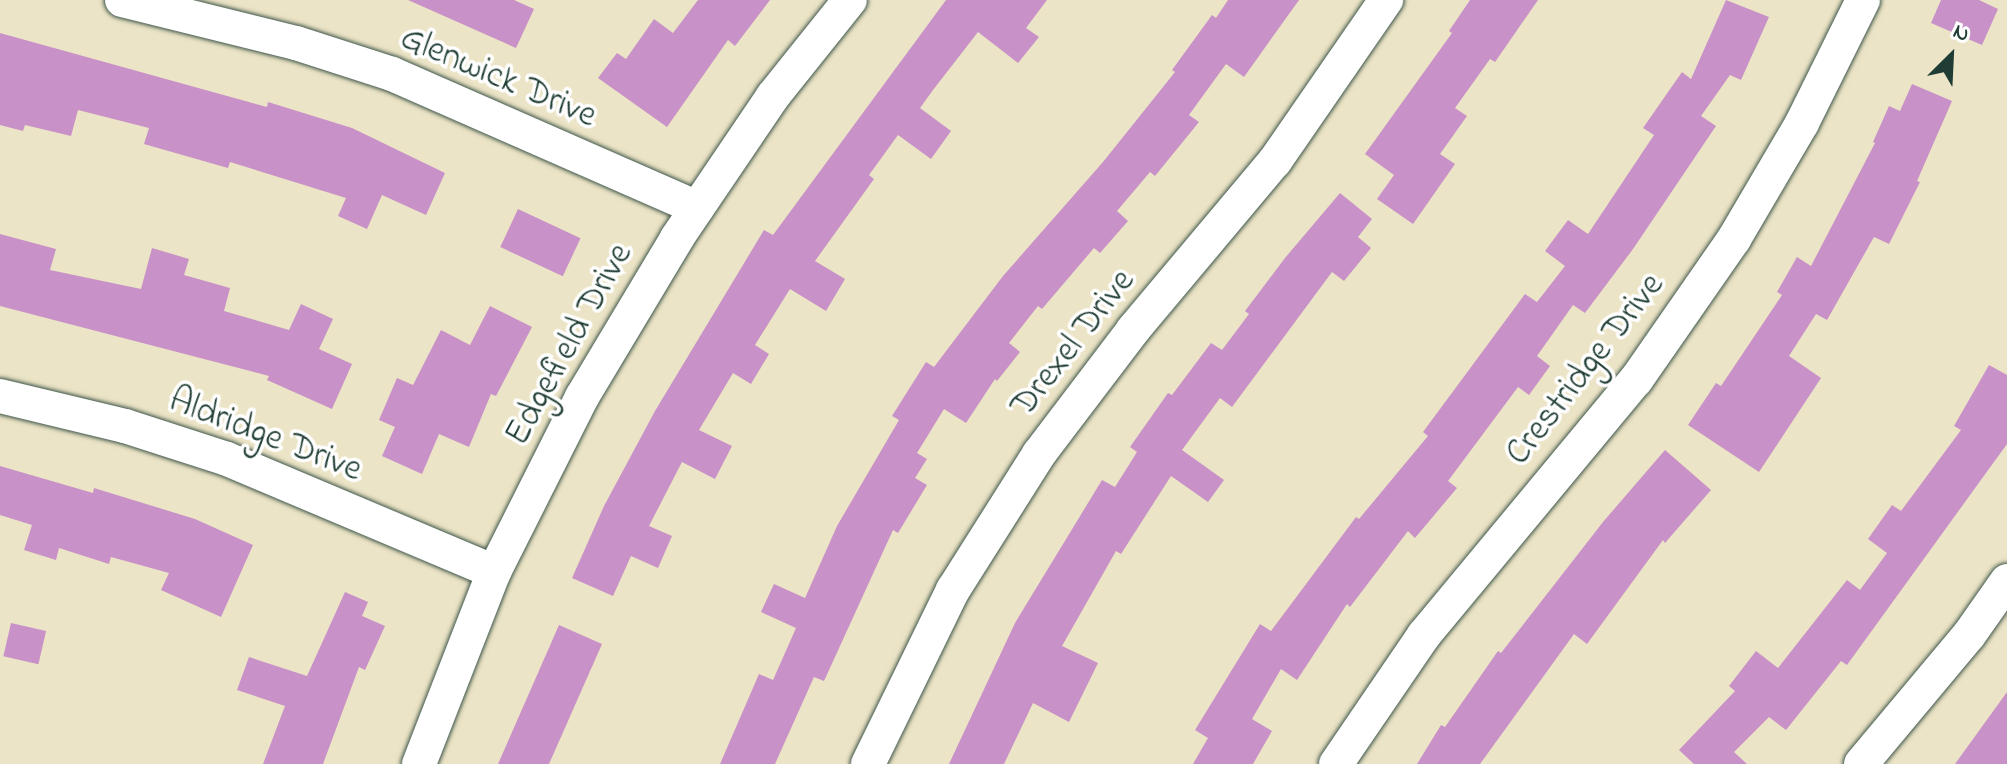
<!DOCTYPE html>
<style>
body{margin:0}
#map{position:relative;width:2007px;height:764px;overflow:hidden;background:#ece4c6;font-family:"Indie Flower",sans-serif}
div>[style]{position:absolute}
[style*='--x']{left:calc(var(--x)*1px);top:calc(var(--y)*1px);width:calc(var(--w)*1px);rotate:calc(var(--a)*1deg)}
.building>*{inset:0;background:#c891c7;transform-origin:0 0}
.roads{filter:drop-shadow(0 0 2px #3e564a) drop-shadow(0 0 2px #3e564a)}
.minor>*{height:34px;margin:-17px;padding:0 17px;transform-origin:17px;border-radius:17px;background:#fff}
span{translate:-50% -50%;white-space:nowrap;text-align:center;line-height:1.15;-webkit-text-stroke:7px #fff;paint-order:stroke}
.street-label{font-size:36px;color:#1f3d34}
.north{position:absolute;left:1911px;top:16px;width:80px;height:80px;-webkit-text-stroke:6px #fff;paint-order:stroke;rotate:24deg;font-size:22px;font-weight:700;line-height:32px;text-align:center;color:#1f3d34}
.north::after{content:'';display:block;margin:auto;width:28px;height:36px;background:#1f3d34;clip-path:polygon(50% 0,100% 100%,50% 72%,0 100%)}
</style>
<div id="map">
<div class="building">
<i style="clip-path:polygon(408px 0,514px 0,534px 9px,516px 48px)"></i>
<i style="clip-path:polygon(698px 0,770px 0,735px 46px,728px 40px,667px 127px,598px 78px,617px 53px,626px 59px,654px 19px,673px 33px)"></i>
<i style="clip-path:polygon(946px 0,1047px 0,1026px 28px,1039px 37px,1018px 63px,978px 32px,933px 90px,920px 108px,951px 131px,931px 159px,898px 135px,869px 175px,874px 179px,815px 261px,845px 279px,826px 311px,790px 289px,755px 345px,769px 354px,751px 384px,733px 373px,699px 430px,732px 446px,715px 479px,682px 462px,649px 526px,672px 536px,658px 568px,631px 556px,613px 596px,572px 578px,604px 506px,655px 411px,764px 230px,773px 235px)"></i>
<i style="clip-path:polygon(1228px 0,1299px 0,1244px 77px,1226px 64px,1189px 115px,1199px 122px,1155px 176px,1150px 172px,1117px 211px,1128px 221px,1100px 253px,1094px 248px,1042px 309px,1038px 306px,1009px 343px,1020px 352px,997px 381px,995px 379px,966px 423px,944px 409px,917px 453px,927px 459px,915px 478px,927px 485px,898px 533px,893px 530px,824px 681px,814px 677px,775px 764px,720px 764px,759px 674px,773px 680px,796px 628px,761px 612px,774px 584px,805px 598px,837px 526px,899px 420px,892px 416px,926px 362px,934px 367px,1003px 276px,1103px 162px,1175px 72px,1172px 70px,1212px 15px,1216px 18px)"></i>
<i style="clip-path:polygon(1470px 0,1538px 0,1495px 62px,1490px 59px,1455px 108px,1467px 116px,1440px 154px,1455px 164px,1413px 224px,1377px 199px,1394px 175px,1365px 154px,1452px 33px,1449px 31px)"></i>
<i style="clip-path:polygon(1726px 0,1769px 17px,1741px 80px,1730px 75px,1701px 116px,1716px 126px,1633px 249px,1585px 313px,1573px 305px,1537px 356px,1550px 366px,1529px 395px,1518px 387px,1448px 481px,1457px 488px,1415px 538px,1408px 531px,1350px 607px,1347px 604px,1297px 680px,1281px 669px,1252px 719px,1272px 731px,1253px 764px,1193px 764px,1208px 738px,1195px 730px,1260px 624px,1271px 631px,1356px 517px,1359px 519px,1428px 436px,1423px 432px,1525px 294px,1537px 302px,1565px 266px,1545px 251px,1568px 220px,1588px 234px,1654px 135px,1643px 128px,1682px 72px,1691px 79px)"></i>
<i style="clip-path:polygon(1941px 0,1979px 0,1998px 9px,1982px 45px,1931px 23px)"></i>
<i style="clip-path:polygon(0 33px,267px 107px,268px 102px,352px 128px,445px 173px,426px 215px,382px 195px,367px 229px,338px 216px,346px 198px,230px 162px,228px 168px,144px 144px,149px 128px,78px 110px,71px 136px,25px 125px,23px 131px,0 125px)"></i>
<i style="clip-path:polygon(1912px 84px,1952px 101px,1917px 181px,1920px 182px,1889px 244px,1874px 237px,1827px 320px,1816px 314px,1789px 356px,1821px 378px,1759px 472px,1688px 425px,1716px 383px,1721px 386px,1782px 295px,1777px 292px,1797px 257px,1811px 266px,1875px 143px,1873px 142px,1889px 106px,1900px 111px)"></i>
<i style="clip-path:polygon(1340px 193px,1372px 219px,1358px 237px,1371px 248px,1344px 281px,1332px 272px,1232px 407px,1220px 398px,1182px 450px,1224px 480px,1208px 502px,1171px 476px,1121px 554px,1116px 551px,1062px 646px,1098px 663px,1069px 722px,1033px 703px,1004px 764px,949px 764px,1015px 623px,1102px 480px,1115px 487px,1137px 452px,1130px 447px,1168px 393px,1172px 395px,1211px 343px,1222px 350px,1249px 314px,1245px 311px,1285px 258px)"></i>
<i style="left:518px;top:209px;width:69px;height:42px;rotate:25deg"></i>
<i style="clip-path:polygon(0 234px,56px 249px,50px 270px,141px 289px,152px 248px,189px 259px,184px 275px,230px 288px,224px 311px,289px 330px,301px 304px,333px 319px,319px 349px,352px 364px,332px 409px,267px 380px,269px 376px,0 306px)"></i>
<i style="clip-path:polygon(490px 306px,532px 327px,496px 396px,491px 394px,469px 447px,439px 434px,422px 474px,382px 456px,395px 427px,379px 420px,397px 378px,413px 385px,441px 330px,470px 345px)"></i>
<i style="clip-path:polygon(1989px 365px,2007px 375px,2007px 444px,1847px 665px,1841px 661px,1786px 730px,1769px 717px,1734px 752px,1747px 764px,1694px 764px,1679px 750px,1735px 691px,1729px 686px,1756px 651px,1778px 668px,1847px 580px,1860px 590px,1887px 553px,1868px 539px,1892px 505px,1901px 511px,1961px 430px,1954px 426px)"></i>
<i style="clip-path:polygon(1665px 450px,1711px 490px,1665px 543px,1663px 540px,1587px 644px,1574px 634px,1480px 764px,1417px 764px,1441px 725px,1445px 727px,1498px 651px,1501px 653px,1603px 522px)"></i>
<i style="clip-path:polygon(0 466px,93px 493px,94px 488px,195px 519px,253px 545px,221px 617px,161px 590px,169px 573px,111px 557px,109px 564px,59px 548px,56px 560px,24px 550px,32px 525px,0 515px)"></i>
<i style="clip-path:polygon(345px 592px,368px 602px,362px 616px,385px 626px,365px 670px,359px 667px,323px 764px,263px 764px,285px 706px,237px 690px,249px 657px,307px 676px)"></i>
<i style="left:11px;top:623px;width:36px;height:34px;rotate:13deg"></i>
<i style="clip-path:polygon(559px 625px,602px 644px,549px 764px,498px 764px)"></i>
<i style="clip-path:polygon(2007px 692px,2007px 764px,1955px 764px)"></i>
</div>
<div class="roads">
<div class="minor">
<i style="--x:122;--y:0;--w:179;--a:13.9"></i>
<i style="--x:296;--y:43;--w:101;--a:17.9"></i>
<i style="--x:392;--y:74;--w:333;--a:23.7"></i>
<i style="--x:0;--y:396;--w:129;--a:13.5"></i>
<i style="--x:125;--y:426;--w:107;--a:17.9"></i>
<i style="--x:227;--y:459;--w:290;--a:22.9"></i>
<i style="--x:419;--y:764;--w:206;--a:-68.7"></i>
<i style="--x:494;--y:572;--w:196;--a:-63.3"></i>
<i style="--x:582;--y:397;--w:185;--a:-59.1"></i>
<i style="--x:677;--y:238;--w:171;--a:-55.9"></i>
<i style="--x:773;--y:96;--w:123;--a:-51.3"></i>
<i style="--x:868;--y:764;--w:194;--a:-64"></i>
<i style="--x:953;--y:590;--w:161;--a:-57.7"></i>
<i style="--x:1039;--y:454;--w:156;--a:-52.8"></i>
<i style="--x:1133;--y:330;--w:221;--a:-50"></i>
<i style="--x:1275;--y:161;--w:196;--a:-55.4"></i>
<i style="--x:1336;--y:764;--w:156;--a:-55.7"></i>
<i style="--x:1424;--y:635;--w:332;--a:-50.3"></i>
<i style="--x:1636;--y:380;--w:172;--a:-55.2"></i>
<i style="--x:1734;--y:239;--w:134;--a:-59.6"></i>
<i style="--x:1802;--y:123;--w:137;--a:-63.6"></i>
<i style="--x:1861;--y:764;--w:168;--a:-50.1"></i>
<i style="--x:1969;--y:635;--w:66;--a:-54.9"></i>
</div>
</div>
<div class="street-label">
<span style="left:498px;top:78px;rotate:23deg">Glenwick Drive</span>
<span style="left:1074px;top:344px;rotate:-52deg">Drexel Drive</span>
<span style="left:570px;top:345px;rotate:-61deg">Edgefield Drive</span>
<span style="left:1586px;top:370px;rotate:-52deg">Crestridge Drive</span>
<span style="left:265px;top:436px;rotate:21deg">Aldridge Drive</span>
</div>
<div class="north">N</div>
</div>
